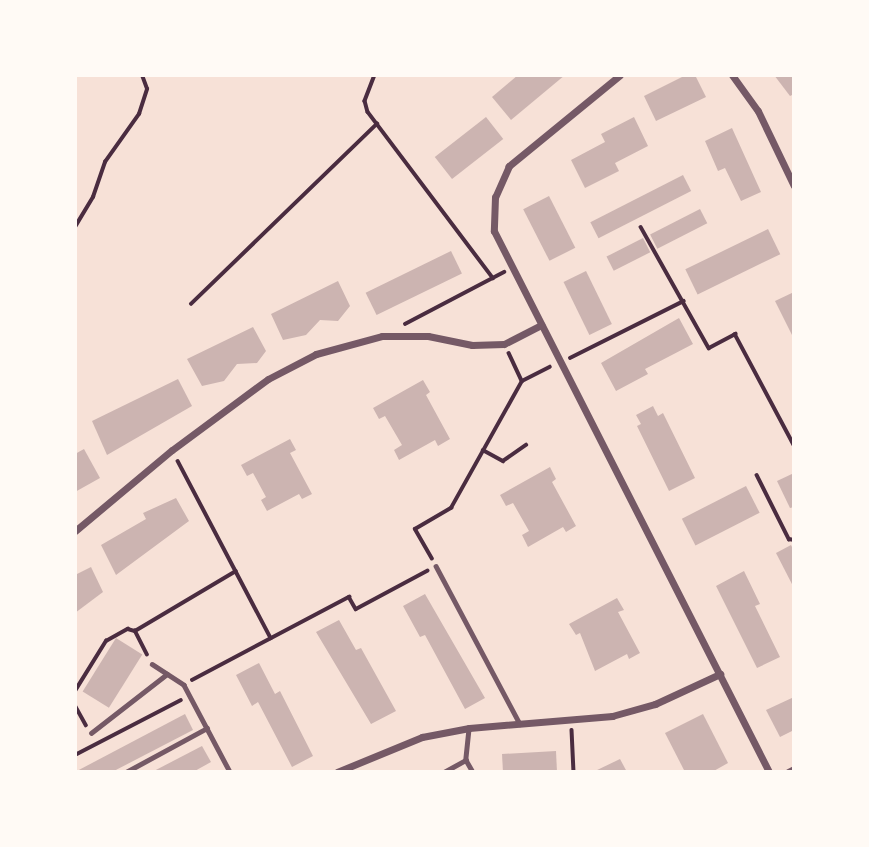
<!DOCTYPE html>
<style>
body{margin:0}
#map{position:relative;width:869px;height:847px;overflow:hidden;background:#f7e1d7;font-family:"Noto Sans",sans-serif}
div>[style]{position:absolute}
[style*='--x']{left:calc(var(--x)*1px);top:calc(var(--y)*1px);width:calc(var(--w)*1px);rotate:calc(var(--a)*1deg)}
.building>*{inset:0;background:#ccb4b1;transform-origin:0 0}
.path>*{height:3.5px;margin:-1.75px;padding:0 1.75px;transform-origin:1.75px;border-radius:1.75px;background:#4a2c40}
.service>*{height:4.5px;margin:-2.25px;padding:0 2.25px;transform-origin:2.25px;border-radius:2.25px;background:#755966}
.minor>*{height:7px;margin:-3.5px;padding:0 3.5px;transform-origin:3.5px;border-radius:3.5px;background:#755966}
span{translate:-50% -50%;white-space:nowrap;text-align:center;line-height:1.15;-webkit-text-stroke:5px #fffaf5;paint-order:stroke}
.frame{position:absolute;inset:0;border:77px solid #fffaf5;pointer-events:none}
</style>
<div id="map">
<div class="building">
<i style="clip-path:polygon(518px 75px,565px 75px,511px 120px,492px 97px)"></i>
<i style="clip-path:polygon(686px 75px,695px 75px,706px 97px,656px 121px,644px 96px)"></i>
<i style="clip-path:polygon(774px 75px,794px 75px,794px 94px,790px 96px)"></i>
<i style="left:486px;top:117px;width:28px;height:65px;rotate:52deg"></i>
<i style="clip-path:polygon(634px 117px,648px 146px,615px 163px,619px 171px,585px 188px,571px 160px,605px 142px,601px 134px)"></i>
<i style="clip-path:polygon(732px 128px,761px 192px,741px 201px,725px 168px,718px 171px,705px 141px)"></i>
<i style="left:683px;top:175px;width:18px;height:104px;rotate:63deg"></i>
<i style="left:549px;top:196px;width:58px;height:29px;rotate:63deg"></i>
<i style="left:700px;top:209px;width:16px;height:56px;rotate:63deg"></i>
<i style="left:768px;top:229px;width:28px;height:92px;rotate:64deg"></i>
<i style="left:643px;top:238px;width:16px;height:41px;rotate:63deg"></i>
<i style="left:451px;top:251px;width:25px;height:95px;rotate:64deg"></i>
<i style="left:586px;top:271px;width:59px;height:25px;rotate:64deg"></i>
<i style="clip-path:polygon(338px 281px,350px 306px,338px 321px,320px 320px,306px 335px,283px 340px,271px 314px)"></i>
<i style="clip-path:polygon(794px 292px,794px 339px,775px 301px)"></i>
<i style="clip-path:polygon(679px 318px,693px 344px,645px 369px,648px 374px,616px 391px,601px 363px)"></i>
<i style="clip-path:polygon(253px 327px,266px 351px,257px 363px,237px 364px,224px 381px,202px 386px,187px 359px)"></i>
<i style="clip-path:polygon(178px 379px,192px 406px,107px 455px,92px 421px)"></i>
<i style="clip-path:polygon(423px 380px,430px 392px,426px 395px,450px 439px,438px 446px,435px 440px,399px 460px,394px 450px,402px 445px,385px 416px,379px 419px,373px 408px)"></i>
<i style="clip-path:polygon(653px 406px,658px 416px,663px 413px,695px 478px,669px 491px,637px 426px,641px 424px,636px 415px)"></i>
<i style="clip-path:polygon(290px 439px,296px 450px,290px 453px,312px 494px,302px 499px,299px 494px,267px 511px,261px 500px,266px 497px,253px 473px,247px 476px,241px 465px)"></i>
<i style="clip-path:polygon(84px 449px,100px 478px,75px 492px,75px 454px)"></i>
<i style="clip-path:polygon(550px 467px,556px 479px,552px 482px,576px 526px,566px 532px,563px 527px,528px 547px,522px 535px,529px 531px,513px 503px,506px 506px,500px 495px)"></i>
<i style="clip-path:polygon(794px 473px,794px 507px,790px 508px,777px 481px)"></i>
<i style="left:746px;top:486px;width:30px;height:72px;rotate:63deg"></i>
<i style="clip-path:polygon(176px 498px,189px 521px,116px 575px,101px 545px,146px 519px,143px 513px)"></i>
<i style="clip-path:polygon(791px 545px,794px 551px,794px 588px,776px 553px)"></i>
<i style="clip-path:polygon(91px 567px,103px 592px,75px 613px,75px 575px)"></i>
<i style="clip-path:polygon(744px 571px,760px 604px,755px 606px,780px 657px,757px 668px,716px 586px)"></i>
<i style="clip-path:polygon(425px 594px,485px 698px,465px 709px,425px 635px,420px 637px,403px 606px)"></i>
<i style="clip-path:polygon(617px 598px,624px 610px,618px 612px,640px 653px,629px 659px,627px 654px,595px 671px,580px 633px,576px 635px,569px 624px)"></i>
<i style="clip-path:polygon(339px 620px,356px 650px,361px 648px,396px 711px,371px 724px,316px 632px)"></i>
<i style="left:116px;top:638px;width:31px;height:63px;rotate:32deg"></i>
<i style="clip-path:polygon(259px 663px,275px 694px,280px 691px,313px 756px,292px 767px,258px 702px,252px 706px,236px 675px)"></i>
<i style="clip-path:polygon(794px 697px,794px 730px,780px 737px,766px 710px)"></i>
<i style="clip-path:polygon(185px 714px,193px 730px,112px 772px,75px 772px)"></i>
<i style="clip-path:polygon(703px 714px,728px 763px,712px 772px,685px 772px,665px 733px)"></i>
<i style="clip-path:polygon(202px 746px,211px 762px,193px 772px,152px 772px)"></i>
<i style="clip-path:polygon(556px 751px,557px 772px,503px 772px,502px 754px)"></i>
<i style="clip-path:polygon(620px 759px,627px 772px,593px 772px)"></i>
</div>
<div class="path">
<i style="--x:375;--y:75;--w:28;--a:111"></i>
<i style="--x:365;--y:101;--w:11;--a:75"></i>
<i style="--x:368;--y:112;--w:208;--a:53"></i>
<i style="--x:75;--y:227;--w:35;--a:-59"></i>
<i style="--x:93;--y:197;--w:37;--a:-71"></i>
<i style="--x:105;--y:162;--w:59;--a:-54.7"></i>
<i style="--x:139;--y:114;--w:26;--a:-72"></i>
<i style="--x:147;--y:89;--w:15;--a:-110"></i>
<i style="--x:641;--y:227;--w:139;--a:60.7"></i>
<i style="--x:709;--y:348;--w:30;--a:-28"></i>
<i style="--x:735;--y:334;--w:126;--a:62"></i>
<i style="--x:191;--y:304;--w:259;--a:-44.1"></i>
<i style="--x:405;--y:324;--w:112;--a:-27.7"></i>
<i style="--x:509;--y:353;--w:31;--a:65"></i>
<i style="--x:522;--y:381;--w:31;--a:-27"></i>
<i style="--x:570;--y:358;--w:127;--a:-26.6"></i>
<i style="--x:483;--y:450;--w:23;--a:29"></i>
<i style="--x:503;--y:461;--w:28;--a:-35"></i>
<i style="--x:178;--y:461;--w:200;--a:62.3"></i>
<i style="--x:757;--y:475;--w:72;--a:63.4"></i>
<i style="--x:789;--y:539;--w:5;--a:11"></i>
<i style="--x:432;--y:559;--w:34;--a:-120"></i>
<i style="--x:415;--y:529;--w:42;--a:-30.3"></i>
<i style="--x:451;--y:508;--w:145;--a:-60.8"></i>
<i style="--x:147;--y:655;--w:27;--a:-117"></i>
<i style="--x:135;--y:631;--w:117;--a:-30.7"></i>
<i style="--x:192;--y:680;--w:178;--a:-27.9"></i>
<i style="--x:349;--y:597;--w:14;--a:60"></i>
<i style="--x:356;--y:609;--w:81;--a:-28.2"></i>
<i style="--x:75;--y:691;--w:59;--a:-58.2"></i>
<i style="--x:106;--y:641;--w:25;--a:-29"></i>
<i style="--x:128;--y:629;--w:7;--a:16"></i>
<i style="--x:75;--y:705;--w:23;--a:61"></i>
<i style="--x:572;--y:730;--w:42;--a:87.3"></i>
<i style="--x:75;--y:755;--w:119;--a:-27.4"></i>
</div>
<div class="service">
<i style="--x:436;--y:566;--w:179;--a:62"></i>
<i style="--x:152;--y:664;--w:38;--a:33"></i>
<i style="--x:184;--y:685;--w:98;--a:62.1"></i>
<i style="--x:469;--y:729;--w:31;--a:96"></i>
<i style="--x:466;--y:760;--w:14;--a:60"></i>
<i style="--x:91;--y:733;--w:96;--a:-37.8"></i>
<i style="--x:126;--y:772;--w:92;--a:-28.5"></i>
<i style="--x:444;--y:772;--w:25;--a:-29"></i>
</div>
<div class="minor">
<i style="--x:620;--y:75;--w:144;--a:140.7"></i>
<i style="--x:509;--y:166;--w:34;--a:114"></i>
<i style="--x:495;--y:197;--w:34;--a:92"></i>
<i style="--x:494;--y:231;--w:607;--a:63.05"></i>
<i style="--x:732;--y:75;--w:44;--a:54.2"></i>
<i style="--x:758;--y:111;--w:83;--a:64.4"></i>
<i style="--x:75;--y:531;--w:126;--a:-39.9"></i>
<i style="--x:172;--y:450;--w:119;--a:-36.5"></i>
<i style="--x:268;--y:379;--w:54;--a:-27.5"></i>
<i style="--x:316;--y:354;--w:68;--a:-15.3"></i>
<i style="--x:382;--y:336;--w:46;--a:0"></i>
<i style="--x:428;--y:336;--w:45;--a:11.6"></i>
<i style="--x:472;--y:345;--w:32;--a:-2"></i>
<i style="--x:504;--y:344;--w:42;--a:-27.2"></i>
<i style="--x:337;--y:772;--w:92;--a:-22.4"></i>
<i style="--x:422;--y:737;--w:48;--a:-10.8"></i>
<i style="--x:469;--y:728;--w:144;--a:-4.8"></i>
<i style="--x:612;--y:716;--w:45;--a:-15.6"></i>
<i style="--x:655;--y:704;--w:72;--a:-24.8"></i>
<i style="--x:788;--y:772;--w:7;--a:-27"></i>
</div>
<div class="frame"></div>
</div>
